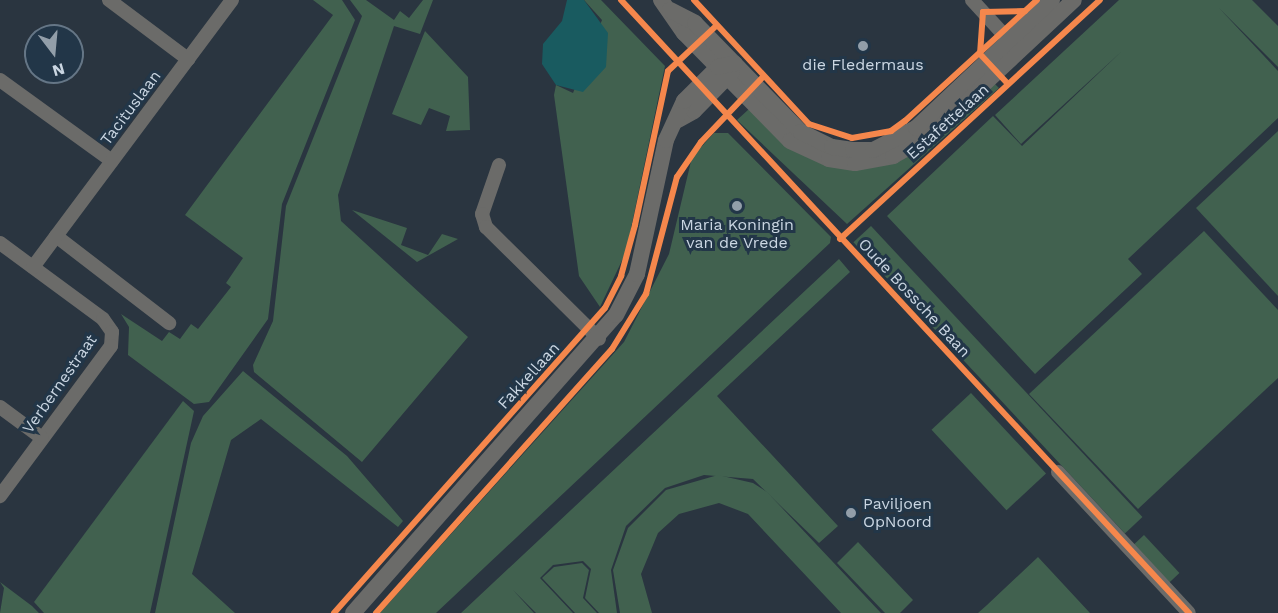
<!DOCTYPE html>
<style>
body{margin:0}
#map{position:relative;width:1278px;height:613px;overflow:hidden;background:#2a3540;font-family:"Work Sans",sans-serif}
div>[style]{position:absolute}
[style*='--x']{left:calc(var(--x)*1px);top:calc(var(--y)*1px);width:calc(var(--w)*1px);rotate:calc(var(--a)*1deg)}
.green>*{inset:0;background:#41614f;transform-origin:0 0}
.water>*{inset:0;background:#195b60}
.minor>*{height:14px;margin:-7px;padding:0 7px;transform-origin:7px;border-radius:7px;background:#6b6b69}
.tertiary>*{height:16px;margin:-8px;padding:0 8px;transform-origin:8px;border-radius:8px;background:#6b6b69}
.cycleway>*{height:6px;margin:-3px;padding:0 3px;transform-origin:3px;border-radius:3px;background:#f5874c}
.dots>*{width:16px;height:16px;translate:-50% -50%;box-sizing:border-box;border:3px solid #223648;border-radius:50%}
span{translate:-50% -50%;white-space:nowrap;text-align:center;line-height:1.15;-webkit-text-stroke:6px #223648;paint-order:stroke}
.poi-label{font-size:16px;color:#cad6e2}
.left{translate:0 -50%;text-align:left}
.street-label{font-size:16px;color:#cad6e2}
.north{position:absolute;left:24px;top:24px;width:60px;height:60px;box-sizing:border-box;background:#223648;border:2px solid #657686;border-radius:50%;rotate:164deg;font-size:16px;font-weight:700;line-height:24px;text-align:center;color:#cad6e2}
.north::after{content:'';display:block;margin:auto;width:21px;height:27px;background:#929ea9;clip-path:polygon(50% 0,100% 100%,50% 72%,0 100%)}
</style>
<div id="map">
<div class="green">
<i style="clip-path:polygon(313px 0,342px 0,355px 20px,282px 204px,268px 319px,209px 402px,194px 404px,128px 355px,129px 327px,121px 314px,162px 341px,169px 332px,180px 339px,191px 324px,198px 329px,231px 287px,226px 283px,243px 258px,185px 215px,333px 15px)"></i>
<i style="clip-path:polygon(350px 0,366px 0,394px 20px,400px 11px,409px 18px,423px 0,433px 0,420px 34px,394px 26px,338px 195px,341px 221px,468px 337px,362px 462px,254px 372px,253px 365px,273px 321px,286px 206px,362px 16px)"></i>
<i style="clip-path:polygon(584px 0,601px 0,665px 66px,626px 252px,600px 307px,579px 276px,554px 95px,556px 85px,573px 93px,602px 20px)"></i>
<i style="clip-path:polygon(1119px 0,1252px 0,1278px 26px,1278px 67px,1219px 8px,1278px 71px,1278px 118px,1128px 259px,1142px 274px,1035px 374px,887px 216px,993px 116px,1022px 146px,1122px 51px,1021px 144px,995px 115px)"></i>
<i style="clip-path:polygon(425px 31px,468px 77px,470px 130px,446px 131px,450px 116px,429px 108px,421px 125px,392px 114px)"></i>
<i style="clip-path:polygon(993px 82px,999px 88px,847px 224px,737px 120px,749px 109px,827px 166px)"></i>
<i style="clip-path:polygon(1278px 131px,1278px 296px,1196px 208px)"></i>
<i style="clip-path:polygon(714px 133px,728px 133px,831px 237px,830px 243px,436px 613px,380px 613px,624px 342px,669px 254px,692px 157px)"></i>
<i style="clip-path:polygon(352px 210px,407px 228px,401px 245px,428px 255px,442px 234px,458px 239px,417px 262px)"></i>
<i style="left:871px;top:226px;width:398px;height:24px;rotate:47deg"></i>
<i style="clip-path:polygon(1204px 231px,1278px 310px,1278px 378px,1138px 509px,1029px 394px)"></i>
<i style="clip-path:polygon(839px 259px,850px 272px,717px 396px,838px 526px,819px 543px,753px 479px,704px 475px,665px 488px,626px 526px,611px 570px,617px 613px,599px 613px,585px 598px,591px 569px,583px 561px,553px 565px,540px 578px,573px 613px,536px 613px,513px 590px,534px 613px,461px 613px)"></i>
<i style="clip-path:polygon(243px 371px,347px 456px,403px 521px,398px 527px,261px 419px,231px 440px,192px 574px,235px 613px,155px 613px,191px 443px,203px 416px)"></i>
<i style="left:971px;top:393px;width:110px;height:54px;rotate:47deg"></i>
<i style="clip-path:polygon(183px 401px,194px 411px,150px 613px,44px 613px,34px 602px)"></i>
<i style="clip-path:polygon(718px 475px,753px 483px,767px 492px,881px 613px,841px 613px,748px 514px,719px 503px,679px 514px,658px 533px,641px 574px,652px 613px,620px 613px,613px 570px,628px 528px,666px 490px)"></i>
<i style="left:1144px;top:535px;width:52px;height:15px;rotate:47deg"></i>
<i style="clip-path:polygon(858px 542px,913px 600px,900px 613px,885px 613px,837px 563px)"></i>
<i style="clip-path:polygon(1038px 557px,1090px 613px,978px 613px,987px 605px)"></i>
<i style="clip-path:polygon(582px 563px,589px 570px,583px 598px,597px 613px,575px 613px,542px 578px,554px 567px)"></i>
<i style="clip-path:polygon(0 582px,32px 606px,39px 613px,0 613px,4px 588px)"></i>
</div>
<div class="water">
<i style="clip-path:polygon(567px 0,584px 0,608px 33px,606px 67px,583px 92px,556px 85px,542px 64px,543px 44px,562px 21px)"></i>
</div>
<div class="minor">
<i style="--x:109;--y:0;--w:99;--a:36.8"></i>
<i style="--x:972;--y:0;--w:64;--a:47.5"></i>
<i style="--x:0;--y:80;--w:138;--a:35.9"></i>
<i style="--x:499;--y:165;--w:52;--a:109.1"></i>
<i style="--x:482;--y:214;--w:14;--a:73"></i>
<i style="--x:486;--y:227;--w:159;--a:44.7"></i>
<i style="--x:56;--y:236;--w:143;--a:37.6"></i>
<i style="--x:0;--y:243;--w:128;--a:36.4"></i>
<i style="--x:103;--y:319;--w:16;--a:55"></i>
<i style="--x:112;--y:332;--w:14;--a:94"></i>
<i style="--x:111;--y:346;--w:187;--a:126.5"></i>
<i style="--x:33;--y:267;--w:333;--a:-53.3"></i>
<i style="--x:0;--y:407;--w:52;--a:36.4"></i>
<i style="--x:1058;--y:472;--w:192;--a:47.1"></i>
</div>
<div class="tertiary">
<i style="--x:661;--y:0;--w:40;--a:55.1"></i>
<i style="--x:684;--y:33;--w:151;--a:45.5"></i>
<i style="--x:790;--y:141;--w:43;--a:24.8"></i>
<i style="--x:829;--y:159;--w:26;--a:9"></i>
<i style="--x:855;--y:163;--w:39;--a:-10"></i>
<i style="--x:893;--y:156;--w:38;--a:-29"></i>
<i style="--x:926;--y:138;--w:202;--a:-43"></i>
<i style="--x:670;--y:10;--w:28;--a:27"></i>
<i style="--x:695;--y:23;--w:152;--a:45.8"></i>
<i style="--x:801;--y:132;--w:34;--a:26"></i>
<i style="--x:832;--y:147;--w:21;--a:8"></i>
<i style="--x:853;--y:150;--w:20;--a:0"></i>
<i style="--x:873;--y:150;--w:48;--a:-27.1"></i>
<i style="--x:916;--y:128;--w:187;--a:-43.3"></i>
<i style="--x:678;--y:120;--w:18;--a:-29"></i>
<i style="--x:694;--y:111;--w:54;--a:-45.7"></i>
<i style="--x:353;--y:613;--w:397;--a:-48.6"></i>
<i style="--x:616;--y:315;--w:46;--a:-62.9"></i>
<i style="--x:637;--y:274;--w:137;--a:-77.8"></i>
<i style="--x:666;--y:140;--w:43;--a:-65.2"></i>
<i style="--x:684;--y:101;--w:48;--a:-45"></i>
<i style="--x:718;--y:67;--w:17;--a:-13"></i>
</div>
<div class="cycleway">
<i style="--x:621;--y:0;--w:836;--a:47.18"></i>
<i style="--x:694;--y:0;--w:169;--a:47.2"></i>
<i style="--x:809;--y:124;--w:45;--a:18"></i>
<i style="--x:852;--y:138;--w:40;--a:-10"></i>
<i style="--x:891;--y:131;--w:17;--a:-36"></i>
<i style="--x:905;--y:121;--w:179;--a:-42.5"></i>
<i style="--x:1008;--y:84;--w:41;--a:-133"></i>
<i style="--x:980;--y:54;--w:42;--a:-85.9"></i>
<i style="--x:983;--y:12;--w:42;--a:-1.4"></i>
<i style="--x:840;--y:239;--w:353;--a:-42.6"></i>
<i style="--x:334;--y:613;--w:408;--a:-48.4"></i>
<i style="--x:605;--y:308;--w:36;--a:-63"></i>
<i style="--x:621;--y:276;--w:53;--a:-74.6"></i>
<i style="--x:635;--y:225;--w:157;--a:-77.9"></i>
<i style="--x:668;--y:71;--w:66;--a:-43.2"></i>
<i style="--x:376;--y:613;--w:354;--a:-48.2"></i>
<i style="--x:612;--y:349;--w:65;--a:-58.3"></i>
<i style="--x:646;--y:294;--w:121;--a:-75.2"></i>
<i style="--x:677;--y:177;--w:42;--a:-55.6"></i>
<i style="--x:701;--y:142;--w:90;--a:-46.4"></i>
</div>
<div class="dots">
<i style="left:863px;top:46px;background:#929ea9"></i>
<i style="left:737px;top:206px;background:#929ea9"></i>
<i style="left:851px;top:513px;background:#929ea9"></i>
</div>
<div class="poi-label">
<span style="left:863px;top:65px">die Fledermaus</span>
<span style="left:737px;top:234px">Maria Koningin<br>van de Vrede</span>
<span class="left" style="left:863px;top:513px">Paviljoen<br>OpNoord</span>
</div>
<div class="street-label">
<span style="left:131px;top:108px;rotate:-53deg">Tacituslaan</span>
<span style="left:948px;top:122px;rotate:-42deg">Estafettelaan</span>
<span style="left:914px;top:298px;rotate:47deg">Oude Bossche Baan</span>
<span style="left:529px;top:376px;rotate:-48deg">Fakkellaan</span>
<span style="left:60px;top:384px;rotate:-55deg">Verbernestraat</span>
</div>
<div class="north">N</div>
</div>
